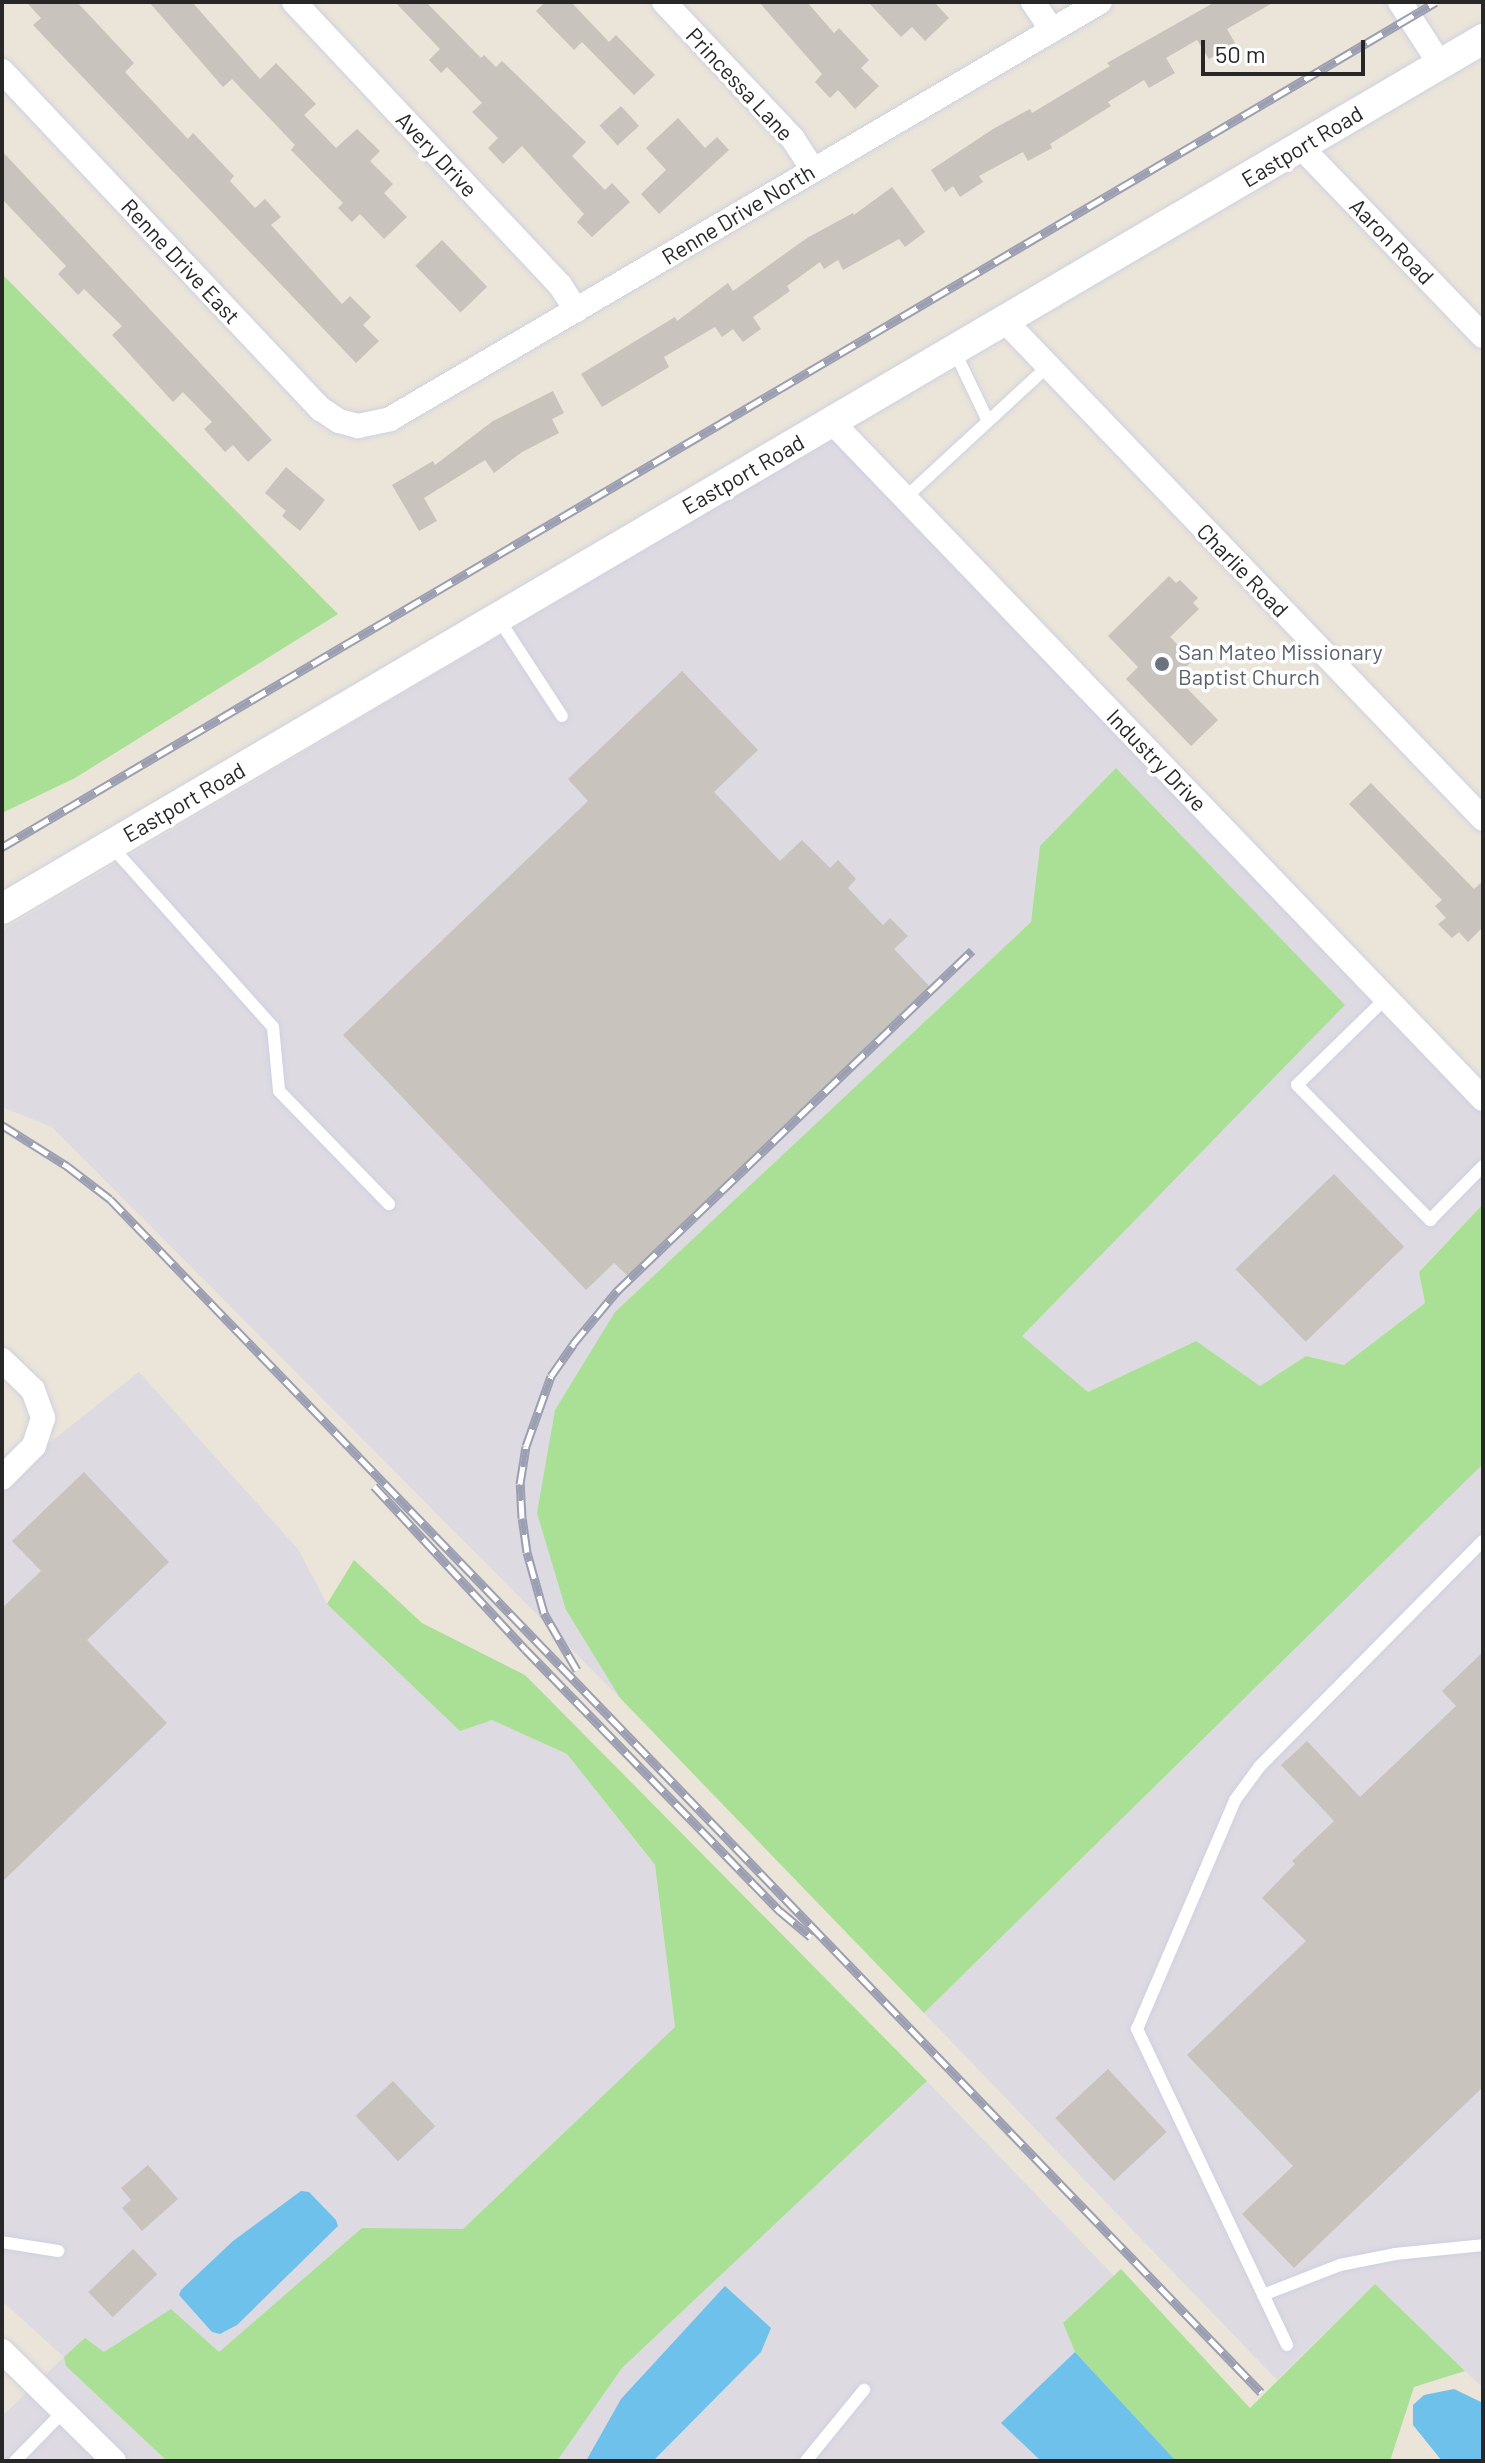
<!DOCTYPE html>
<style>
body{margin:0}
#map{position:relative;width:1485px;height:2463px;overflow:hidden;background:#eae4d9;font-family:Barlow,sans-serif}
div>[style]{position:absolute}
[style*='--x']{left:calc(var(--x)*1px);top:calc(var(--y)*1px);width:calc(var(--w)*1px);rotate:calc(var(--a)*1deg)}
.industrial>*{inset:0;background:#dddae2}
.green>*{inset:0;background:#aae096}
.water>*{inset:0;background:#6dc1eb}
.building>*{inset:0;background:#c8c3bc;transform-origin:0 0}
.roads{filter:drop-shadow(0 0 2px #ced1e0) drop-shadow(0 0 2px #ced1e0)}
.service>*{height:12px;margin:-6px;padding:0 6px;transform-origin:6px;border-radius:6px;background:#fff}
.minor>*{height:24px;margin:-12px;padding:0 12px;transform-origin:12px;border-radius:12px;background:#fff}
.tertiary>*{height:30px;margin:-15px;padding:0 15px;transform-origin:15px;border-radius:15px;background:#fff}
.rail>*{height:9px;margin-top:-4.5px;transform-origin:0;background:repeating-linear-gradient(90deg,#fff 0 18px,#9c9eb2 0 36px);box-sizing:border-box;border-block:2px solid #9c9eb2}
.dots>*{width:22px;height:22px;translate:-50% -50%;box-sizing:border-box;border:4px solid #fff;border-radius:50%}
span{translate:-50% -50%;white-space:nowrap;text-align:center;line-height:1.15;-webkit-text-stroke:7px #fff;paint-order:stroke}
.street-label{font-size:22px;color:#272727}
.worship-label{font-size:22px;color:#5b616d}
.left{translate:0 -50%;text-align:left}
.frame{position:absolute;inset:0;border:4px solid #272727;pointer-events:none}
.scale{position:absolute;left:1201px;top:40px;width:164px;height:36px;box-sizing:border-box;border:4px solid #272727;border-top:0;padding-left:10px;font-size:24px;line-height:28px;white-space:nowrap;color:#272727;-webkit-text-stroke:6px #fff;paint-order:stroke}
</style>
<div id="map">
<div class="industrial">
<i style="clip-path:polygon(851px 427px,1483px 1083px,1483px 1204px,1419px 1271px,1425px 1303px,1344px 1365px,1306px 1356px,1260px 1386px,1195px 1341px,1088px 1392px,1021px 1336px,1344px 1005px,1040px 846px,1031px 922px,615px 1312px,566px 1610px,620px 1698px,52px 1127px,2px 1107px,2px 931px)"></i>
<i style="clip-path:polygon(139px 1372px,298px 1549px,327px 1604px,492px 1720px,567px 1754px,655px 1866px,675px 2027px,463px 2229px,362px 2229px,219px 2352px,104px 2352px,85px 2338px,67px 2366px,167px 2461px,2px 2461px,2px 2416px,64px 2357px,2px 2301px,2px 1492px,48px 1444px)"></i>
<i style="clip-path:polygon(1483px 1464px,1483px 2388px,1375px 2284px,1277px 2380px,924px 2013px)"></i>
<i style="clip-path:polygon(927px 2081px,1114px 2276px,1063px 2323px,1075px 2352px,1002px 2423px,1041px 2461px,557px 2461px,622px 2368px)"></i>
</div>
<div class="green">
<i style="clip-path:polygon(2px 274px,338px 614px,75px 778px,2px 813px)"></i>
<i style="clip-path:polygon(1116px 768px,1345px 1005px,1022px 1336px,1088px 1392px,1196px 1341px,1260px 1386px,1306px 1356px,1344px 1365px,1425px 1303px,1419px 1272px,1483px 1204px,1483px 1464px,924px 2013px,620px 1698px,566px 1610px,537px 1513px,555px 1410px,615px 1312px,1031px 922px,1040px 846px)"></i>
<i style="clip-path:polygon(354px 1560px,422px 1623px,525px 1675px,927px 2081px,622px 2368px,557px 2461px,167px 2461px,66px 2366px,64px 2357px,85px 2338px,104px 2352px,171px 2309px,219px 2352px,362px 2228px,463px 2229px,675px 2027px,655px 1865px,567px 1754px,492px 1720px,460px 1731px,327px 1604px)"></i>
<i style="clip-path:polygon(1121px 2269px,1250px 2408px,1375px 2284px,1465px 2371px,1414px 2387px,1390px 2461px,1176px 2461px,1075px 2352px,1063px 2323px)"></i>
</div>
<div class="water">
<i style="clip-path:polygon(301px 2191px,309px 2192px,336px 2220px,338px 2226px,237px 2325px,220px 2334px,212px 2332px,179px 2295px,181px 2290px,233px 2241px)"></i>
<i style="clip-path:polygon(725px 2286px,771px 2328px,761px 2352px,653px 2461px,586px 2461px,621px 2399px)"></i>
<i style="clip-path:polygon(1075px 2352px,1176px 2461px,1041px 2461px,1001px 2423px)"></i>
<i style="clip-path:polygon(1454px 2389px,1483px 2403px,1483px 2461px,1442px 2461px,1413px 2425px,1413px 2405px,1424px 2395px)"></i>
</div>
<div class="building">
<i style="clip-path:polygon(26px 2px,77px 2px,134px 63px,125px 72px,188px 139px,193px 133px,234px 176px,230px 181px,255px 208px,265px 199px,281px 217px,271px 225px,342px 304px,350px 296px,371px 317px,363px 325px,379px 341px,356px 363px,51px 44px,33px 25px,41px 18px)"></i>
<i style="clip-path:polygon(149px 2px,192px 2px,260px 79px,276px 63px,316px 104px,304px 115px,336px 148px,357px 129px,380px 151px,370px 161px,393px 184px,384px 193px,407px 217px,384px 239px,360px 214px,352px 222px,338px 208px,343px 203px,291px 150px,295px 145px,232px 79px,223px 87px)"></i>
<i style="clip-path:polygon(395px 2px,426px 2px,481px 58px,484px 55px,496px 67px,502px 61px,586px 142px,572px 156px,605px 190px,612px 183px,630px 202px,592px 237px,577px 222px,584px 214px,522px 146px,503px 164px,488px 148px,498px 138px,472px 112px,482px 103px,447px 67px,441px 73px,429px 60px,440px 49px)"></i>
<i style="clip-path:polygon(545px 2px,571px 2px,609px 42px,616px 35px,655px 75px,634px 95px,582px 42px,574px 50px,536px 11px)"></i>
<i style="clip-path:polygon(759px 2px,807px 2px,834px 33px,839px 28px,869px 60px,861px 68px,879px 86px,855px 109px,838px 90px,830px 98px,815px 82px,822px 74px)"></i>
<i style="clip-path:polygon(868px 2px,934px 2px,949px 18px,925px 41px,912px 27px,901px 37px)"></i>
<i style="clip-path:polygon(1215px 2px,1274px 2px,1227px 29px,1235px 43px,1209px 59px,1197px 40px,1166px 58px,1175px 73px,1149px 88px,1144px 80px,1108px 102px,1111px 106px,1050px 144px,1052px 148px,1028px 161px,1023px 152px,979px 176px,983px 182px,960px 197px,953px 186px,945px 192px,931px 170px,993px 129px,1030px 109px,1032px 113px,1110px 66px,1107px 63px)"></i>
<i style="left:621px;top:106px;width:27px;height:29px;rotate:48deg"></i>
<i style="clip-path:polygon(678px 118px,705px 148px,717px 137px,729px 150px,659px 214px,641px 194px,666px 170px,646px 148px)"></i>
<i style="clip-path:polygon(2px 151px,272px 440px,248px 462px,233px 445px,225px 452px,204px 429px,212px 422px,183px 392px,173px 402px,112px 335px,122px 326px,84px 289px,78px 295px,58px 274px,66px 266px,2px 199px)"></i>
<i style="clip-path:polygon(892px 187px,925px 232px,905px 247px,899px 239px,843px 270px,838px 260px,824px 269px,820px 262px,787px 286px,790px 291px,753px 317px,761px 329px,743px 342px,733px 329px,722px 337px,715px 327px,664px 357px,669px 367px,602px 407px,581px 374px,675px 317px,677px 321px,728px 283px,733px 291px,807px 238px,853px 213px,854px 215px)"></i>
<i style="left:442px;top:240px;width:65px;height:37px;rotate:46deg"></i>
<i style="clip-path:polygon(553px 391px,564px 413px,552px 419px,559px 433px,522px 452px,494px 473px,485px 460px,424px 498px,437px 521px,419px 531px,392px 485px,433px 461px,435px 465px,493px 421px)"></i>
<i style="clip-path:polygon(286px 467px,325px 500px,300px 531px,282px 516px,286px 511px,265px 493px)"></i>
<i style="clip-path:polygon(1169px 576px,1176px 583px,1180px 580px,1198px 598px,1193px 603px,1199px 609px,1170px 637px,1193px 660px,1176px 677px,1218px 720px,1191px 746px,1126px 679px,1138px 667px,1108px 636px)"></i>
<i style="clip-path:polygon(682px 671px,758px 750px,714px 792px,780px 861px,802px 840px,830px 868px,838px 860px,856px 879px,848px 888px,883px 925px,890px 918px,908px 936px,894px 949px,930px 987px,628px 1276px,614px 1263px,586px 1290px,343px 1035px,588px 801px,568px 779px)"></i>
<i style="clip-path:polygon(1371px 783px,1474px 889px,1483px 881px,1483px 927px,1468px 942px,1459px 932px,1452px 938px,1438px 924px,1446px 918px,1435px 906px,1442px 900px,1349px 804px)"></i>
<i style="left:1334px;top:1174px;width:101px;height:137px;rotate:46deg"></i>
<i style="clip-path:polygon(84px 1472px,169px 1562px,87px 1640px,167px 1723px,2px 1882px,2px 1608px,41px 1571px,12px 1541px)"></i>
<i style="clip-path:polygon(1483px 1652px,1483px 2087px,1294px 2268px,1242px 2214px,1293px 2166px,1187px 2055px,1306px 1941px,1262px 1898px,1295px 1864px,1292px 1861px,1334px 1821px,1281px 1765px,1307px 1741px,1360px 1797px,1456px 1706px,1442px 1691px)"></i>
<i style="left:1108px;top:2069px;width:86px;height:72px;rotate:47deg"></i>
<i style="left:393px;top:2081px;width:62px;height:51px;rotate:47deg"></i>
<i style="clip-path:polygon(148px 2165px,178px 2199px,142px 2231px,122px 2208px,131px 2200px,121px 2188px)"></i>
<i style="left:133px;top:2249px;width:35px;height:62px;rotate:46deg"></i>
</div>
<div class="roads">
<div class="service">
<i style="--x:954;--y:350;--w:76;--a:64.4"></i>
<i style="--x:905;--y:498;--w:193;--a:-42.7"></i>
<i style="--x:498;--y:618;--w:117;--a:56.9"></i>
<i style="--x:112;--y:847;--w:241;--a:48.2"></i>
<i style="--x:273;--y:1027;--w:64;--a:84.6"></i>
<i style="--x:279;--y:1091;--w:158;--a:45.8"></i>
<i style="--x:1386;--y:998;--w:124;--a:135.7"></i>
<i style="--x:1297;--y:1085;--w:190;--a:45.4"></i>
<i style="--x:1430;--y:1220;--w:76;--a:-45.5"></i>
<i style="--x:2;--y:2242;--w:57;--a:9.1"></i>
<i style="--x:1263;--y:2295;--w:83;--a:-21.3"></i>
<i style="--x:1340;--y:2265;--w:56;--a:-11.3"></i>
<i style="--x:1395;--y:2254;--w:88;--a:-5.8"></i>
<i style="--x:1287;--y:2345;--w:350;--a:-115.4"></i>
<i style="--x:1137;--y:2029;--w:249;--a:-66.8"></i>
<i style="--x:1235;--y:1800;--w:42;--a:-53.7"></i>
<i style="--x:1260;--y:1766;--w:317;--a:-45.3"></i>
<i style="--x:15;--y:2461;--w:70;--a:-45.6"></i>
<i style="--x:806;--y:2461;--w:92;--a:-50.8"></i>
</div>
<div class="minor">
<i style="--x:294;--y:2;--w:388;--a:46.8"></i>
<i style="--x:560;--y:285;--w:30;--a:57"></i>
<i style="--x:664;--y:2;--w:188;--a:46.7"></i>
<i style="--x:793;--y:139;--w:37;--a:57"></i>
<i style="--x:1033;--y:2;--w:34;--a:56"></i>
<i style="--x:1400;--y:2;--w:74;--a:57.2"></i>
<i style="--x:2;--y:71;--w:465;--a:46.7"></i>
<i style="--x:321;--y:409;--w:22;--a:34"></i>
<i style="--x:339;--y:421;--w:20;--a:15"></i>
<i style="--x:358;--y:426;--w:33;--a:-12"></i>
<i style="--x:390;--y:419;--w:823;--a:-30.43"></i>
<i style="--x:1301;--y:147;--w:262;--a:46.1"></i>
<i style="--x:1005;--y:321;--w:690;--a:46.17"></i>
<i style="--x:832;--y:422;--w:939;--a:46.12"></i>
<i style="--x:2;--y:1360;--w:43;--a:44.1"></i>
<i style="--x:33;--y:1390;--w:30;--a:70"></i>
<i style="--x:43;--y:1418;--w:29;--a:108"></i>
<i style="--x:34;--y:1446;--w:45;--a:135"></i>
<i style="--x:2;--y:2351;--w:157;--a:44.5"></i>
</div>
<div class="tertiary">
<i style="--x:2;--y:909;--w:1718;--a:-30.43"></i>
</div>
</div>
<div class="rail">
<i style="--x:2;--y:847;--w:1664;--a:-30.51"></i>
<i style="--x:2;--y:1125;--w:77;--a:32.2"></i>
<i style="--x:67;--y:1166;--w:54;--a:37.5"></i>
<i style="--x:110;--y:1199;--w:1658;--a:46.03"></i>
<i style="--x:374;--y:1486;--w:222;--a:47.2"></i>
<i style="--x:525;--y:1649;--w:366;--a:45.8"></i>
<i style="--x:780;--y:1911;--w:40;--a:40"></i>
<i style="--x:577;--y:1670;--w:66;--a:-120.1"></i>
<i style="--x:544;--y:1613;--w:63;--a:-105.6"></i>
<i style="--x:527;--y:1552;--w:34;--a:-98"></i>
<i style="--x:522;--y:1518;--w:34;--a:-93"></i>
<i style="--x:520;--y:1484;--w:38;--a:-81"></i>
<i style="--x:526;--y:1446;--w:74;--a:-70.3"></i>
<i style="--x:551;--y:1376;--w:39;--a:-55"></i>
<i style="--x:573;--y:1344;--w:69;--a:-50.3"></i>
<i style="--x:617;--y:1291;--w:492;--a:-43.8"></i>
</div>
<div class="dots">
<i style="left:1162px;top:664px;background:#6b7280"></i>
</div>
<div class="street-label">
<span style="left:740px;top:84px;rotate:47deg">Princessa Lane</span>
<span style="left:1302px;top:146px;rotate:-31deg">Eastport Road</span>
<span style="left:437px;top:154px;rotate:47deg">Avery Drive</span>
<span style="left:738px;top:214px;rotate:-31deg">Renne Drive North</span>
<span style="left:1392px;top:241px;rotate:46deg">Aaron Road</span>
<span style="left:181px;top:261px;rotate:47deg">Renne Drive East</span>
<span style="left:743px;top:474px;rotate:-30deg">Eastport Road</span>
<span style="left:1243px;top:570px;rotate:46deg">Charlie Road</span>
<span style="left:1157px;top:760px;rotate:46deg">Industry Drive</span>
<span style="left:184px;top:802px;rotate:-30deg">Eastport Road</span>
</div>
<div class="worship-label">
<span class="left" style="left:1178px;top:664px">San Mateo Missionary<br>Baptist Church</span>
</div>
<div class="frame"></div>
<div class="scale">50 m</div>
</div>
